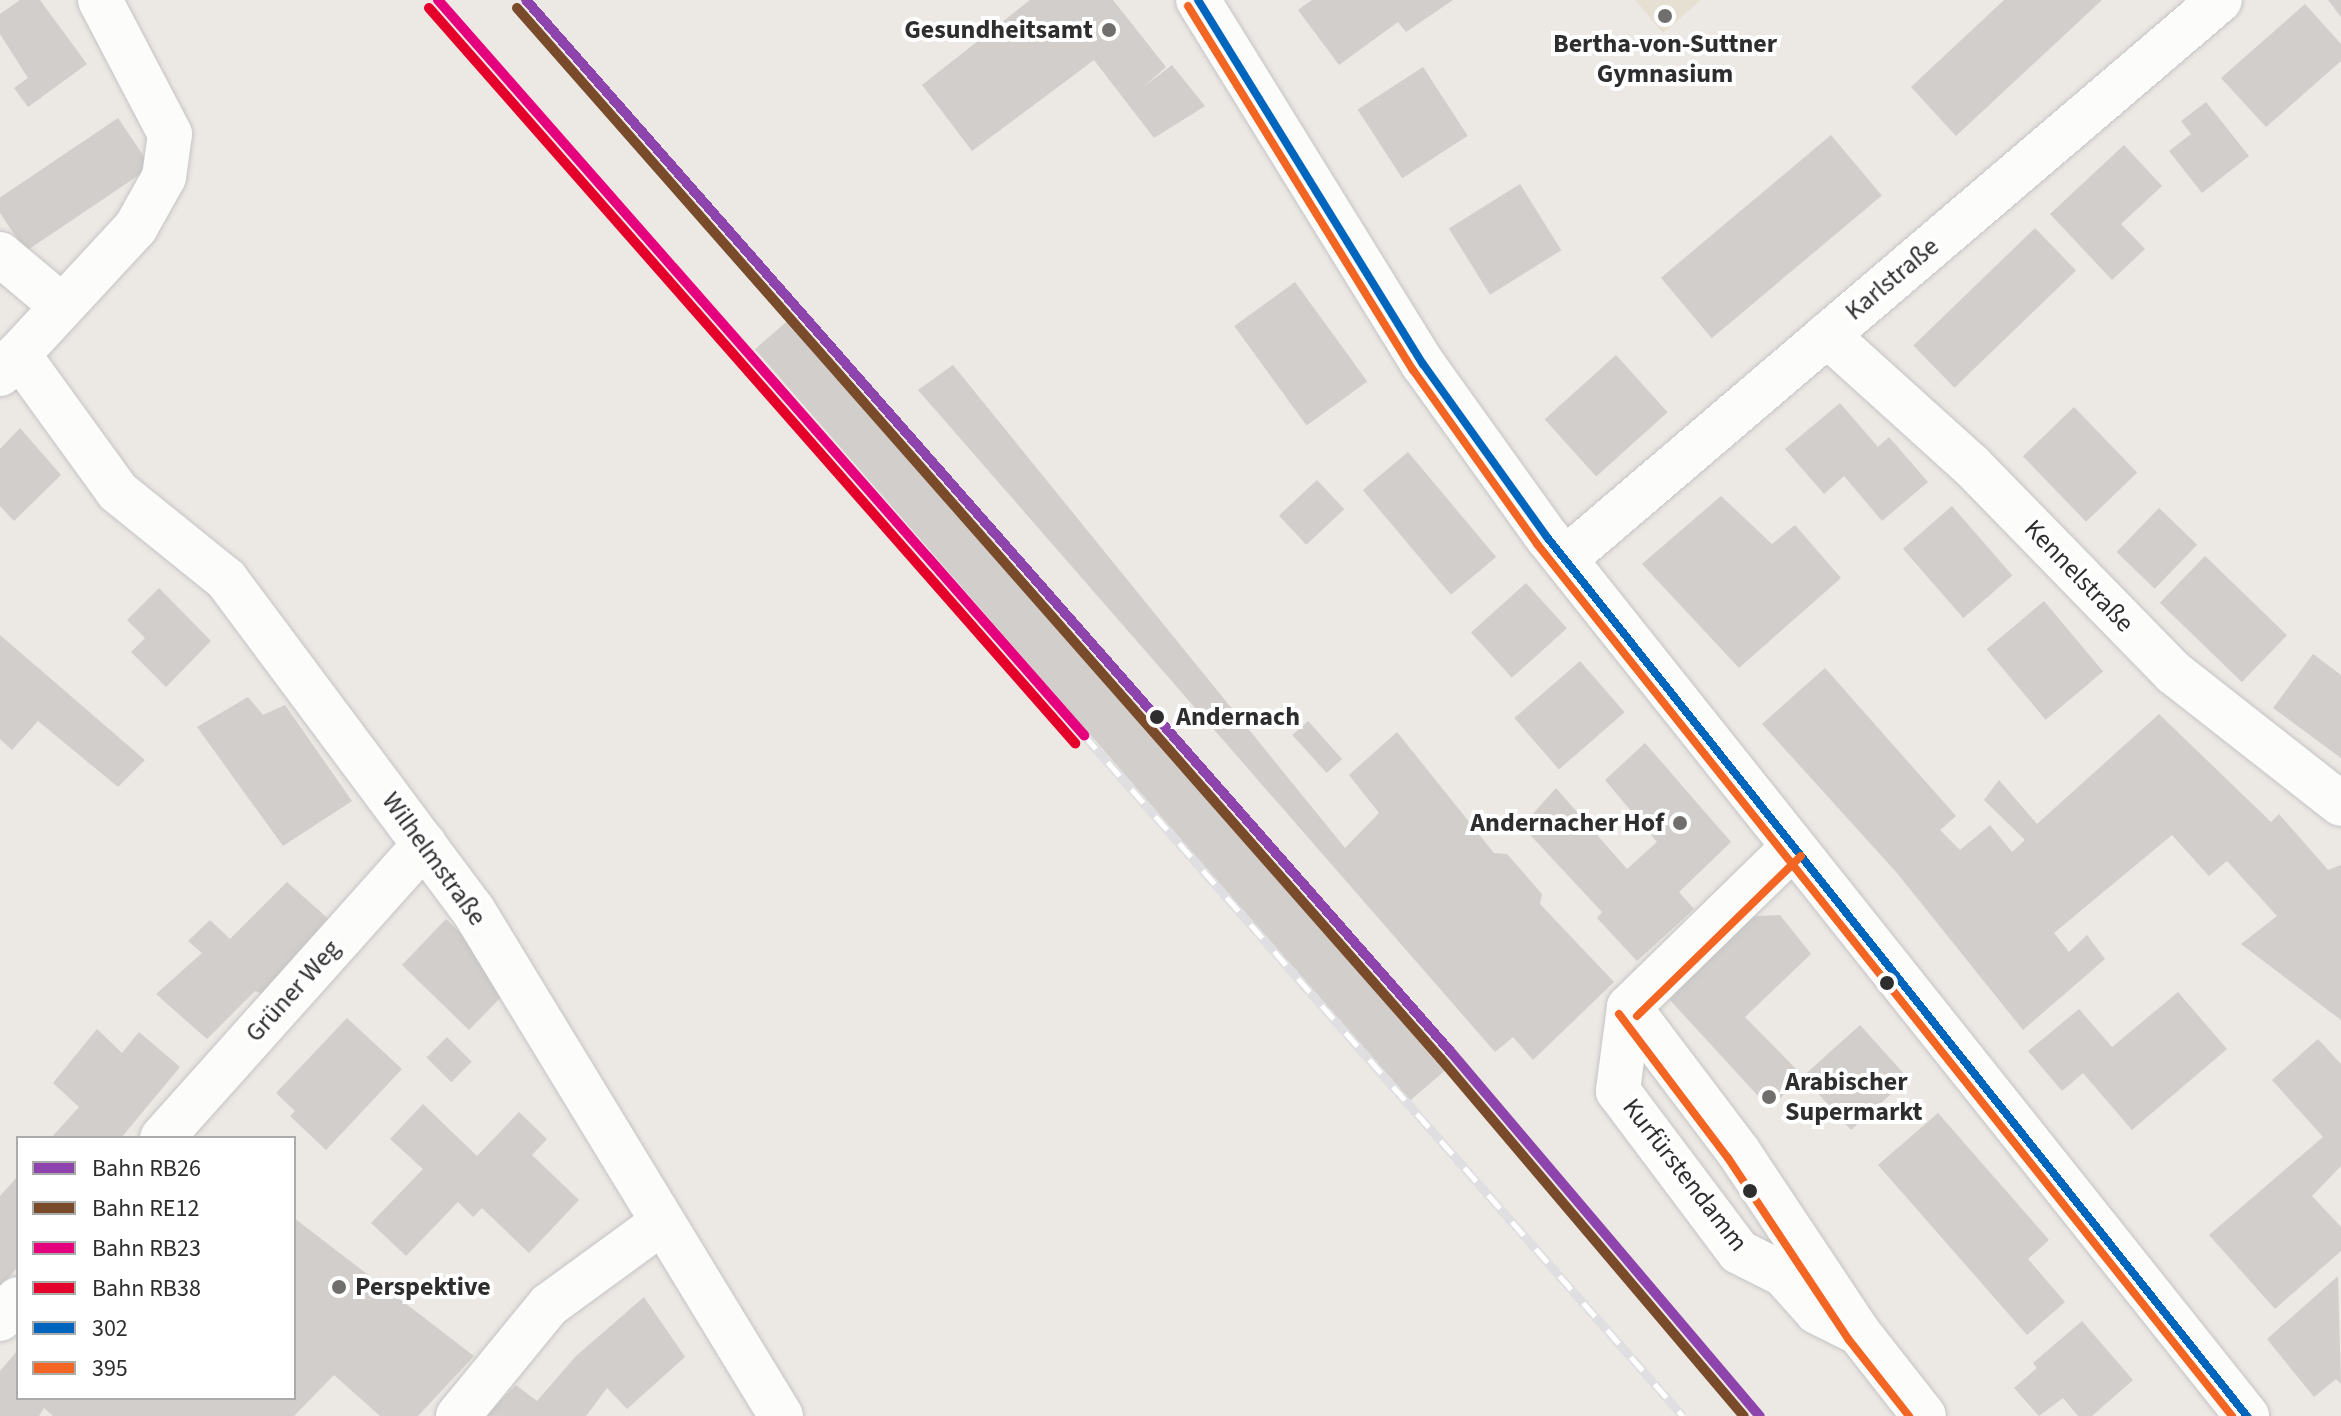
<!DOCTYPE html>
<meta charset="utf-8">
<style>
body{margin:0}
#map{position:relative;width:2341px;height:1416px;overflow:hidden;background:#ece8e4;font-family:"Source Sans 3",sans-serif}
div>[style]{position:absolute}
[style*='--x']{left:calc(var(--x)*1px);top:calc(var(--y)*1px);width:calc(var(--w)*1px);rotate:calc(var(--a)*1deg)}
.education>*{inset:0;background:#e6e0d3}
.building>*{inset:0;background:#d1cecb;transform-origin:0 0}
.roads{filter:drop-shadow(0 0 2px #c5c4c5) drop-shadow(0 0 2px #c5c4c5)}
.minor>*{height:44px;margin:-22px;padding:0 22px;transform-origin:22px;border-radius:22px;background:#fcfcfb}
.rail>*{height:9px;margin-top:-4.5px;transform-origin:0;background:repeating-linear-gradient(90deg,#fff 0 18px,#dfdfe1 0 36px);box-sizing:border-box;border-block:2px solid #dfdfe1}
.bus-1>*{height:8px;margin:-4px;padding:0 4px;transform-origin:4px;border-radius:4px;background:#0065bd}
.bus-2>*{height:8px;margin:-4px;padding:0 4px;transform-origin:4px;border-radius:4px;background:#f26522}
.rail-1>*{height:10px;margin:-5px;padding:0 5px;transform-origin:5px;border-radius:5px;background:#8e44ad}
.rail-2>*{height:10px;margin:-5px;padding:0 5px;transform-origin:5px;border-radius:5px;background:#7a4b2a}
.rail-3>*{height:10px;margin:-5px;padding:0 5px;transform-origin:5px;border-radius:5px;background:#e5007d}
.rail-4>*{height:10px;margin:-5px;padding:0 5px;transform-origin:5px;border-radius:5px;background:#e4002b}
.dots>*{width:22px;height:22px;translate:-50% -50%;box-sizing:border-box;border:4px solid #fff;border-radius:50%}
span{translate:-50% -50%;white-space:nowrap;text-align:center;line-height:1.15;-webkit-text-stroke:8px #fff;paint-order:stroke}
.poi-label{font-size:26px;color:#2e2e2e;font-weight:700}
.right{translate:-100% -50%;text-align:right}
.left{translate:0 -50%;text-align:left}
.street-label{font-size:26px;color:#2e2e2e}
.stop-label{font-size:26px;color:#2e2e2e;font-weight:700}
.legend{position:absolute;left:16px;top:1136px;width:280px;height:264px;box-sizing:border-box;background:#fff;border:2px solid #ababab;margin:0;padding:10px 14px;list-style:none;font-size:24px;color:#2e2e2e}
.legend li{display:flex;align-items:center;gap:16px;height:40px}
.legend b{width:40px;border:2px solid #ababab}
</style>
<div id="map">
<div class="education">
<i style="clip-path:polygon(1635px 0,1701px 0,1663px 33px)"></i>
</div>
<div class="building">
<i style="clip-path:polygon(20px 0,40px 0,87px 64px,28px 107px,14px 88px,28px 78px,0 34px,0 14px)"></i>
<i style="clip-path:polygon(1030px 0,1113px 0,1166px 67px,1142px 88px,1172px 65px,1205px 106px,1154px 138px,1094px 60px,972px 151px,922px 85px)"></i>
<i style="clip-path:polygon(1312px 0,1453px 0,1406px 32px,1398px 22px,1339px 65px,1298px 10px)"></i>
<i style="clip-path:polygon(2004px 0,2102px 0,1956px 136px,1911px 87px)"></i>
<i style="clip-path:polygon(2328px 0,2341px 0,2341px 17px)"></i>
<i style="clip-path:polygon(2305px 4px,2341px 44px,2341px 61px,2266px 127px,2221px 78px)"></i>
<i style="left:1423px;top:67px;width:82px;height:78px;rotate:57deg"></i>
<i style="clip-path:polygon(2206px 102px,2249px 156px,2202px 193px,2169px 151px,2191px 134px,2181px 121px)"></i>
<i style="left:118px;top:118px;width:59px;height:151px;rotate:56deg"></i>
<i style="left:1831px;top:135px;width:79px;height:222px;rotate:50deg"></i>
<i style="clip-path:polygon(2124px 145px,2162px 186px,2121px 224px,2145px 249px,2112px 280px,2050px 214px)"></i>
<i style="left:1520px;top:184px;width:78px;height:84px;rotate:58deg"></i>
<i style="left:2035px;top:228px;width:59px;height:169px;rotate:46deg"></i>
<i style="left:1295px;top:282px;width:123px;height:75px;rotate:54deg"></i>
<i style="left:792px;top:317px;width:997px;height:49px;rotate:49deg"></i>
<i style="left:1616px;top:355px;width:77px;height:96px;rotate:48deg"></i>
<i style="clip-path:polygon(953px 365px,1345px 848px,1379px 813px,1349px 775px,1397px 732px,1494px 853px,1507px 854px,1542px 894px,1540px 904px,1614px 982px,1533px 1060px,1513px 1037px,1495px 1052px,918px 390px)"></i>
<i style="clip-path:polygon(1840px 403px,1878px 447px,1889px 437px,1928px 482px,1882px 521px,1844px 476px,1824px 494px,1785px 449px)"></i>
<i style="left:2074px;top:407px;width:91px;height:71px;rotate:46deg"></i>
<i style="clip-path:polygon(20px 428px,61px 475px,14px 521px,0 506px,0 449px)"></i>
<i style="left:1408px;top:452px;width:137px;height:59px;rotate:50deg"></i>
<i style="left:1317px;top:480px;width:40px;height:52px;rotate:47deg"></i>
<i style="clip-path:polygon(1721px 496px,1772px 544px,1795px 525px,1841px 578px,1739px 668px,1642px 564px)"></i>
<i style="left:1952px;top:506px;width:92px;height:65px;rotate:49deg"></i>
<i style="left:2159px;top:508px;width:53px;height:61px;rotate:44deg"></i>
<i style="left:2205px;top:556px;width:114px;height:65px;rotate:44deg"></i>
<i style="left:1526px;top:583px;width:61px;height:74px;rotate:48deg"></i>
<i style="clip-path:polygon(159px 588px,211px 641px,166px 687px,131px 652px,145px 638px,127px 620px)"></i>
<i style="left:2044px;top:601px;width:92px;height:75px;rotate:50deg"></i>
<i style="clip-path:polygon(0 635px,145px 760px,118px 787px,38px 721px,12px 750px,0 739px)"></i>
<i style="clip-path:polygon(2313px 654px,2341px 675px,2341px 758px,2273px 708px)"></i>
<i style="left:1580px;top:661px;width:68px;height:87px;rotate:49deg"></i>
<i style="clip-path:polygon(1825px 668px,1956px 816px,1940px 830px,1960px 850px,1990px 825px,2012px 852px,2025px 840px,1984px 800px,1999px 780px,2037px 824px,2159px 714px,2271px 822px,2279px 814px,2328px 870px,2341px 865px,2341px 1020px,2241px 944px,2277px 916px,2227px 861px,2209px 876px,2172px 835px,2054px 933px,2069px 952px,2087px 935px,2105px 959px,2023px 1030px,1897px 873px,1762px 724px)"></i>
<i style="clip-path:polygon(248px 697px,263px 715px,285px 705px,352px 801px,283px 846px,197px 727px)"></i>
<i style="left:1308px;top:721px;width:51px;height:21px;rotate:48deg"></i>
<i style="clip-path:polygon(1645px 743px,1731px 842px,1679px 892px,1694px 909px,1637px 961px,1597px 918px,1602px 912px,1522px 826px,1556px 788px,1627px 869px,1657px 842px,1605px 780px)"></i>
<i style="clip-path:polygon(287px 882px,333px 923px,270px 997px,255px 991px,207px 1039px,156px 994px,202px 953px,188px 941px,210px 920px,230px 939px)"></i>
<i style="clip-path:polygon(1780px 915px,1811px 954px,1745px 1017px,1802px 1075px,1770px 1109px,1669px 999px,1754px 916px)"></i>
<i style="clip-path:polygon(446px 919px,496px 967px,505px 993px,469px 1030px,402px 965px)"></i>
<i style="clip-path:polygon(2178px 992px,2227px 1049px,2132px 1130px,2083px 1073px,2062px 1091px,2028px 1051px,2079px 1009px,2112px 1047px)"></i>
<i style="clip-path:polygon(347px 1018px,402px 1069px,326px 1150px,290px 1116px,295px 1111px,276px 1093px)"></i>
<i style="left:1860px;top:1025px;width:72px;height:77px;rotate:48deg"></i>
<i style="clip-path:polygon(97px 1029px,122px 1053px,139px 1032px,180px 1067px,121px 1138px,51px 1138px,79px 1107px,53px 1083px)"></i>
<i style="left:447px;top:1037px;width:35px;height:29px;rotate:45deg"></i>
<i style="clip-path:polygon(2318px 1039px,2341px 1064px,2341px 1166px,2312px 1196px,2341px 1227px,2341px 1251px,2275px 1309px,2209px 1235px,2323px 1137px,2272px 1080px)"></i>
<i style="clip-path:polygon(423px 1104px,477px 1156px,519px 1112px,547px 1139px,532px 1155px,579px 1200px,529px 1253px,482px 1208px,473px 1217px,458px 1202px,406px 1256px,371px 1223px,423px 1169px,390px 1139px)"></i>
<i style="clip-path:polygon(1938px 1113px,2049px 1240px,2028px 1259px,2065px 1302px,2027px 1335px,1878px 1165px)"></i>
<i style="clip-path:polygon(18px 1176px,18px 1267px,0 1287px,0 1196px)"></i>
<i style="clip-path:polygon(294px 1218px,474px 1356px,418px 1416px,380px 1416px,334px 1375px,294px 1416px,53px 1416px,44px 1408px,39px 1416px,0 1416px,0 1371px,18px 1350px,18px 1398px,294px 1398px)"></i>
<i style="clip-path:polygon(2338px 1276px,2341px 1384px,2336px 1379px,2314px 1397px,2267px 1339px)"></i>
<i style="clip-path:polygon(644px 1297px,685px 1357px,627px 1409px,607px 1388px,586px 1416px,485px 1416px,516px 1385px,537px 1401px,576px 1356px)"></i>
<i style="clip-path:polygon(2082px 1321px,2133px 1380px,2092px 1416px,2078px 1416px,2063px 1398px,2039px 1416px,2014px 1388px,2037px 1368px,2033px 1363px)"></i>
</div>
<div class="roads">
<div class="minor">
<i style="--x:1198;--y:0;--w:428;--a:58.3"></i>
<i style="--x:1423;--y:364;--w:213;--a:54.4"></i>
<i style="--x:1547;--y:537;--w:1124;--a:51.47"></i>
<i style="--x:0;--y:254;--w:81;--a:40"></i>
<i style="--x:1827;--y:335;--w:194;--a:42.1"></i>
<i style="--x:1971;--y:465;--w:291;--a:45.7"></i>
<i style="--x:2174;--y:673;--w:212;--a:38.1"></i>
<i style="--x:18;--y:354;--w:170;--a:54.1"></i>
<i style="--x:118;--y:492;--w:139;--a:38.9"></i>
<i style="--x:226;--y:579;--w:413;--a:53.3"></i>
<i style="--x:473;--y:910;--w:592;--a:58.67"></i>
<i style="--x:0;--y:374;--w:200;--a:-47.2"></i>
<i style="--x:136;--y:227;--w:57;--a:-60.8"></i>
<i style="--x:164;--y:177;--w:43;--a:-82.1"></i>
<i style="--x:170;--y:134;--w:151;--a:-117.6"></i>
<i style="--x:1565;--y:559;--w:861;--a:-40.48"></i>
<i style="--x:1793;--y:847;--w:229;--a:135.7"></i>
<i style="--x:1629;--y:1007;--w:85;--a:97.5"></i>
<i style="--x:1618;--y:1091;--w:201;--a:53.1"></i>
<i style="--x:1739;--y:1252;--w:49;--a:26.6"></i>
<i style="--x:1783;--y:1274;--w:51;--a:48.2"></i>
<i style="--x:1817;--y:1312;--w:47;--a:26.6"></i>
<i style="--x:1629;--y:1007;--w:181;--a:52.9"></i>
<i style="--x:1738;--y:1151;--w:219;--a:56.4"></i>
<i style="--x:1859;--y:1333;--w:105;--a:51.9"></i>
<i style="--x:162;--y:1138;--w:394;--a:-48.2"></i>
<i style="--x:0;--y:1319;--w:27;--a:-48"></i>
<i style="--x:458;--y:1416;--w:144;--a:-50.7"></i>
<i style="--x:549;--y:1305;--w:137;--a:-36.1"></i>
</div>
</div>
<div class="rail">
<i style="--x:1084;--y:735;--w:907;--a:48.67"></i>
</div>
<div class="bus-1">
<i style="--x:1198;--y:0;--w:428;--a:58.3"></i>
<i style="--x:1423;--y:364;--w:213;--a:54.4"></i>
<i style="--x:1547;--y:537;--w:1124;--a:51.47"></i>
</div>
<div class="bus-2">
<i style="--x:1188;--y:6;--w:428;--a:58.3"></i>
<i style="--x:1413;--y:370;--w:214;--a:54.5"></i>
<i style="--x:1537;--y:544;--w:1115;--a:51.44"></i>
<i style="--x:1619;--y:1014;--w:181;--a:52.9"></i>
<i style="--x:1728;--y:1158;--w:219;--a:56.4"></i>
<i style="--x:1849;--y:1340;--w:97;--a:51.7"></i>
<i style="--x:1637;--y:1016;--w:229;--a:-44.3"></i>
</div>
<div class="rail-1">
<i style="--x:526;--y:0;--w:1399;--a:48.68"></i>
<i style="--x:1450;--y:1051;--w:479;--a:49.7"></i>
</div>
<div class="rail-2">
<i style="--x:517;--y:8;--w:1399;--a:48.68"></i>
<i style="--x:1441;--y:1059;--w:468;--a:49.7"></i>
</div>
<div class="rail-3">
<i style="--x:438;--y:0;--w:979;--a:48.69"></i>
</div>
<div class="rail-4">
<i style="--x:429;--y:8;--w:979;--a:48.69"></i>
</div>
<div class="dots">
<i style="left:1665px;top:16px;background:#706f6e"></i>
<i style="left:1109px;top:30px;background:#706f6e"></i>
<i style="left:1157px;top:717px;background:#2e2e2e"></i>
<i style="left:1680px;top:823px;background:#706f6e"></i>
<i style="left:1887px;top:983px;background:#2e2e2e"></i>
<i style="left:1769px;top:1097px;background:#706f6e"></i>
<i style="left:1750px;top:1191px;background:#2e2e2e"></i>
<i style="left:339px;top:1287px;background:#706f6e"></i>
</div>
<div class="poi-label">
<span class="right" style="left:1093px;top:30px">Gesundheitsamt</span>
<span style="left:1665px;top:59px">Bertha-von-Suttner<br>Gymnasium</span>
<span class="right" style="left:1664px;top:823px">Andernacher Hof</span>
<span class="left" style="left:1785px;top:1097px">Arabischer<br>Supermarkt</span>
<span class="left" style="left:355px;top:1287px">Perspektive</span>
</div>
<div class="street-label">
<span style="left:1892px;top:279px;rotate:-40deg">Karlstraße</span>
<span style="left:2079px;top:576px;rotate:46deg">Kennelstraße</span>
<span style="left:434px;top:859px;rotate:54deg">Wilhelmstraße</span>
<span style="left:293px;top:991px;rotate:-48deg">Grüner Weg</span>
<span style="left:1685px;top:1175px;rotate:52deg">Kurfürstendamm</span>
</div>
<div class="stop-label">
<span class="left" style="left:1176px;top:717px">Andernach</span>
</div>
<ul class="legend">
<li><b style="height:10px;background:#8e44ad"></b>Bahn RB26</li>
<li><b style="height:10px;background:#7a4b2a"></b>Bahn RE12</li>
<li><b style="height:10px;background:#e5007d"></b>Bahn RB23</li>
<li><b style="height:10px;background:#e4002b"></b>Bahn RB38</li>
<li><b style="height:10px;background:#0065bd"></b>302</li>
<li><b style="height:10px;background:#f26522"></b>395</li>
</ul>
</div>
